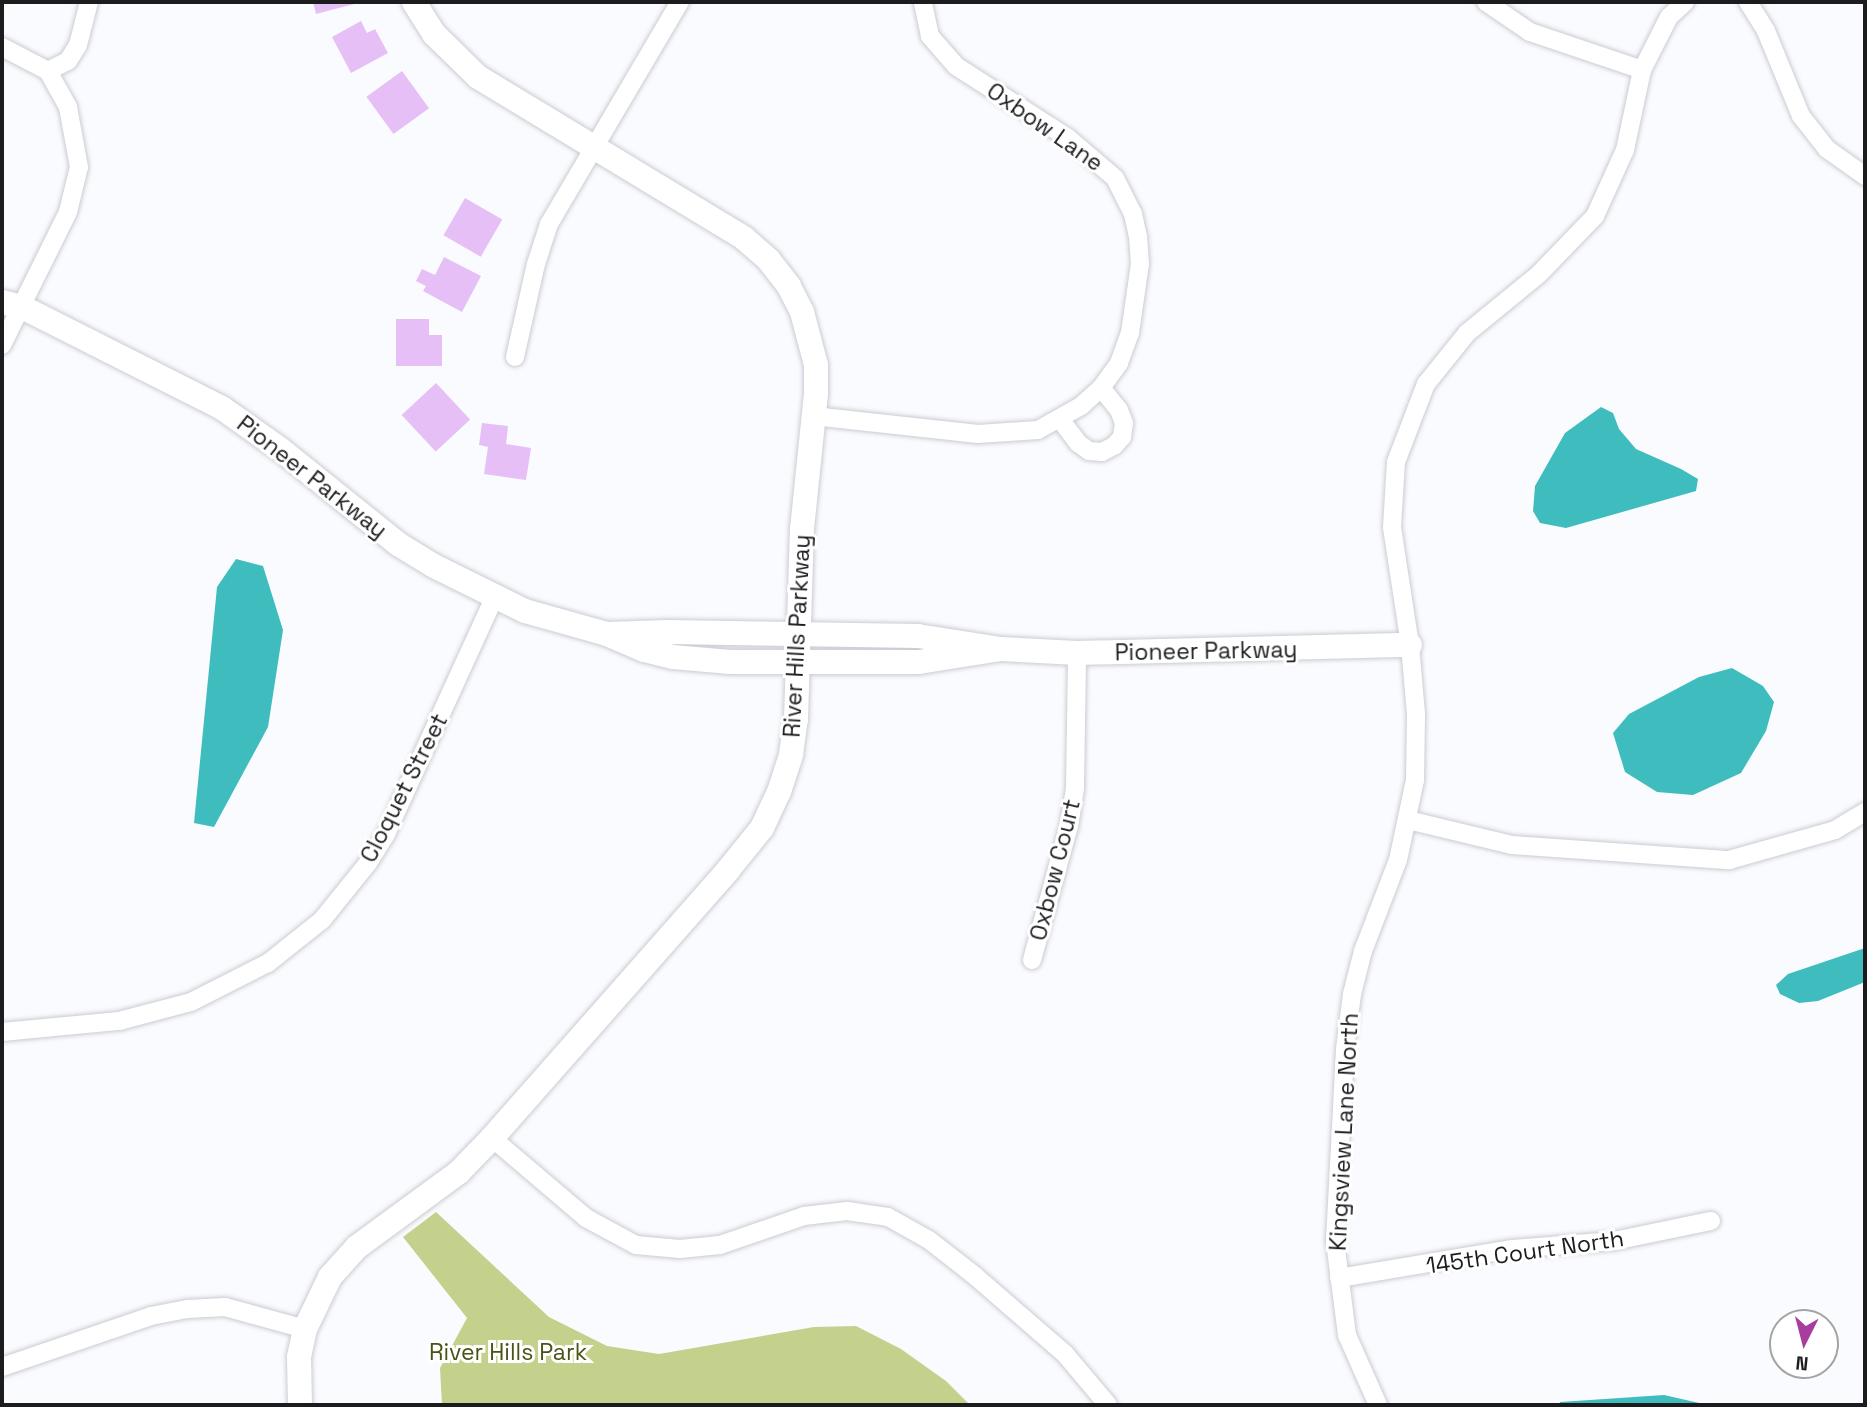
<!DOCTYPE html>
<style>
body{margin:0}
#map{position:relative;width:1867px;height:1407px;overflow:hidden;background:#fafbfe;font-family:"Space Grotesk",sans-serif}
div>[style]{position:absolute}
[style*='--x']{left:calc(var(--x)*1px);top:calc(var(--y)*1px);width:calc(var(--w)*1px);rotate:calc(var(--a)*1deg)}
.green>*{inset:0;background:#c3d18c}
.water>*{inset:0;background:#3fbdbe}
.building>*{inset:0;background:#e6bff7;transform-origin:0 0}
.roads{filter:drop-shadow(0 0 2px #caccd4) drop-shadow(0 0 2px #caccd4)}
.street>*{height:18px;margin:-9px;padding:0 9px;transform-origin:9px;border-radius:9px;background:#fff}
.secondary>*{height:24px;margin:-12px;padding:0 12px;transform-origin:12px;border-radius:12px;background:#fff}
span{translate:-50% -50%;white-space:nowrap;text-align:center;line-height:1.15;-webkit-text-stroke:6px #fff;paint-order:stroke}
.street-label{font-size:23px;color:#1c1c1f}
.park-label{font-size:23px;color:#495317}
.frame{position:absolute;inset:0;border:4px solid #1c1c1f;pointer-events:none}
.north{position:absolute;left:1769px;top:1309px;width:70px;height:70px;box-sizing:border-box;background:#fff;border:2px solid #a4a4a5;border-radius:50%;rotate:186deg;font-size:19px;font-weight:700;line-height:28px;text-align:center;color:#1c1c1f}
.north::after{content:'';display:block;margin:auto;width:24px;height:32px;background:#a63d9f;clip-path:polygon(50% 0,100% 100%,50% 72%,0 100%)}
</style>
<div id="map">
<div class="green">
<i style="clip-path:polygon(436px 1212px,549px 1317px,607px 1346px,659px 1354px,814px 1327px,856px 1326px,901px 1349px,946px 1381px,970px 1405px,442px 1405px,440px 1368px,467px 1318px,403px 1237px)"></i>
</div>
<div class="water">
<i style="clip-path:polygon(1601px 407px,1613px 413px,1619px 429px,1636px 449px,1681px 469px,1698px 479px,1696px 491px,1566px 528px,1540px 523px,1533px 511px,1535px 486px,1565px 433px)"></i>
<i style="clip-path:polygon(236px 559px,263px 566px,283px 630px,268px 727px,214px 827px,194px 823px,217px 587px)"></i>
<i style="clip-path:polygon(1732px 668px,1763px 686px,1774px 702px,1766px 731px,1741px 773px,1693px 795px,1657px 792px,1625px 772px,1613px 733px,1629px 714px,1699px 677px)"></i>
<i style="clip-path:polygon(1865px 948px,1865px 982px,1818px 1001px,1799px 1003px,1780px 994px,1776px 985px,1788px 974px)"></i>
<i style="clip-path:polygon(1664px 1395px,1708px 1405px,1559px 1405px,1560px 1402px)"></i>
</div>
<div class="building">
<i style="clip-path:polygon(313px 2px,357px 2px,358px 3px,316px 14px)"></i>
<i style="clip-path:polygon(361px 21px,367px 33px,375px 29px,388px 53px,351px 73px,332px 37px)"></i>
<i style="left:402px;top:71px;width:46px;height:44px;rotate:54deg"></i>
<i style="left:465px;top:198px;width:43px;height:43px;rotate:30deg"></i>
<i style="clip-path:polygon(444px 257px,481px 276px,462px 312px,423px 291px,426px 286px,416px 281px,422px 269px,435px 275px)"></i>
<i style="clip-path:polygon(396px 319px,429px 319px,429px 335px,442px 335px,442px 366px,396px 366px)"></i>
<i style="left:436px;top:383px;width:50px;height:47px;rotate:47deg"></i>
<i style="clip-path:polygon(482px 423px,508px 426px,506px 444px,531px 448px,526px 480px,484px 474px,488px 447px,479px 445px)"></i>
</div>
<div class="roads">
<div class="street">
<i style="--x:1486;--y:2;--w:53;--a:34.3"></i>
<i style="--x:1530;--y:32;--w:118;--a:18.7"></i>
<i style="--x:1748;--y:2;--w:34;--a:58"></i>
<i style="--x:1766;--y:31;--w:92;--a:67.6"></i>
<i style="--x:1801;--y:116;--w:42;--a:51.8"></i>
<i style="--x:1827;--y:149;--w:47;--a:35.4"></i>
<i style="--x:2;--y:47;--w:52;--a:27.6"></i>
<i style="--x:48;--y:71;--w:22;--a:-27"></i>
<i style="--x:68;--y:61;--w:19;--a:-58"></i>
<i style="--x:78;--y:45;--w:44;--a:-75.7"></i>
<i style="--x:2;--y:345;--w:148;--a:-63.6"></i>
<i style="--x:68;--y:212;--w:46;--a:-76.3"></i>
<i style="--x:79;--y:167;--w:61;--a:-100.4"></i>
<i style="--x:68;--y:107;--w:41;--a:-119.1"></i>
<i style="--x:515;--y:357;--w:95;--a:-77.3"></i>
<i style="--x:536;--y:264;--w:42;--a:-72"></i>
<i style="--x:549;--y:224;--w:258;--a:-59.5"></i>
<i style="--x:813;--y:416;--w:166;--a:6.2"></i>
<i style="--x:978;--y:434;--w:60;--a:-3.8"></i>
<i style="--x:1038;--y:430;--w:49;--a:-29.2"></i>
<i style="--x:1081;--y:406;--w:27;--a:-42"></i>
<i style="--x:1101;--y:388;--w:31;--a:-54"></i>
<i style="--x:1119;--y:363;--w:32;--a:-70"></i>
<i style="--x:1130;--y:333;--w:70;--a:-81.8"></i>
<i style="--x:1140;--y:264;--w:27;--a:-94"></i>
<i style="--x:1138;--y:237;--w:24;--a:-102"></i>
<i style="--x:1133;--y:214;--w:40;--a:-116.6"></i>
<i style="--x:1115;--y:178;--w:62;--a:-139.6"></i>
<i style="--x:1068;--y:138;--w:133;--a:-147.3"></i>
<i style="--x:956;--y:66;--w:40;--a:-131"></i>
<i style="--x:930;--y:36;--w:35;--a:-102"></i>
<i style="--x:1060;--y:419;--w:30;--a:53"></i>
<i style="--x:1078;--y:443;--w:14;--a:36"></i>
<i style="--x:1089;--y:451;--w:13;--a:4"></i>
<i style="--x:1102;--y:452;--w:13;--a:-27"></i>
<i style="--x:1114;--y:446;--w:12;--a:-48"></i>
<i style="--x:1122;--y:437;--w:14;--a:-82"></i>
<i style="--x:1124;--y:423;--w:14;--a:-111"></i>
<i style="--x:1119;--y:410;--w:28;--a:-129"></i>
<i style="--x:1408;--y:820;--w:107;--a:13.5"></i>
<i style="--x:1512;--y:845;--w:218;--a:4"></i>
<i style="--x:1729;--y:860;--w:110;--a:-15.8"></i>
<i style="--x:1835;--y:830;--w:35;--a:-31"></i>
<i style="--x:1032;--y:960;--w:139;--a:-74.6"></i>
<i style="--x:1069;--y:826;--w:39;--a:-81"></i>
<i style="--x:1075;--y:787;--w:134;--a:-89.1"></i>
<i style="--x:2;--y:1032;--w:118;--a:-5.4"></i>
<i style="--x:119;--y:1021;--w:74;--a:-14.8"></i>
<i style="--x:191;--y:1002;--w:86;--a:-26.9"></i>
<i style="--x:268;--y:963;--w:69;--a:-38.5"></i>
<i style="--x:322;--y:920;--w:73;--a:-51.1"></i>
<i style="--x:368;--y:863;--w:34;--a:-58"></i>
<i style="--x:386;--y:834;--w:260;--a:-65.4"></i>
<i style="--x:492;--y:1138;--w:123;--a:40.4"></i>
<i style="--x:586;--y:1218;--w:57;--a:28.4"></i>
<i style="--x:636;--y:1245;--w:44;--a:5.2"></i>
<i style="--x:680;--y:1249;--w:40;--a:-5.7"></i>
<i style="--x:720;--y:1245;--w:89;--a:-19"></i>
<i style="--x:804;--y:1216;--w:43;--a:-6.6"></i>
<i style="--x:847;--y:1211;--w:41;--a:8.3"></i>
<i style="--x:888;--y:1217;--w:47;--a:29.3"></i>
<i style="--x:929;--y:1240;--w:58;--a:38"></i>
<i style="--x:975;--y:1276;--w:119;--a:40.9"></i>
<i style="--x:1065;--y:1354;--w:67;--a:49.9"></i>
<i style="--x:1339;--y:1278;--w:176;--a:-9.5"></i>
<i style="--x:1513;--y:1249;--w:101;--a:-4.5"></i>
<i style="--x:1614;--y:1241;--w:99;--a:-11.7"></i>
<i style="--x:2;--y:1367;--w:157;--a:-18.9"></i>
<i style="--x:151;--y:1316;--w:38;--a:-11"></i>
<i style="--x:188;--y:1309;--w:37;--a:-3"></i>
<i style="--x:225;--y:1307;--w:83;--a:15.4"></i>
<i style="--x:1378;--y:1405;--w:77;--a:-113.9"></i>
<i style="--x:1347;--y:1335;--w:95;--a:-97.3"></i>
<i style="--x:1335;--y:1241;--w:192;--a:-87"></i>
<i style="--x:1345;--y:1049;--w:55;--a:-82.7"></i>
<i style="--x:1352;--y:994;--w:44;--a:-75.7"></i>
<i style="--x:1363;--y:951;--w:97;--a:-69"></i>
<i style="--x:1398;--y:860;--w:82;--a:-78"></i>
<i style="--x:1415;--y:780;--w:66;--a:-89.1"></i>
<i style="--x:1416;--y:714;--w:69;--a:-95"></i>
<i style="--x:1410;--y:645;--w:119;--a:-98.7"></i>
<i style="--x:1392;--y:527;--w:65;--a:-86.5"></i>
<i style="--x:1396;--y:462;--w:84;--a:-69"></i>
<i style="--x:1426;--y:384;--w:65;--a:-51.2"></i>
<i style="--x:1467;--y:333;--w:93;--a:-39.3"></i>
<i style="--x:1539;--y:274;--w:81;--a:-46"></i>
<i style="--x:1595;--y:216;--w:72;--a:-65.6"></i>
<i style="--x:1625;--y:150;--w:82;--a:-78"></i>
<i style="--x:1642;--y:70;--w:59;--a:-63"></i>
<i style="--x:1669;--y:17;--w:22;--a:-43"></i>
</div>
<div class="secondary">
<i style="--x:2;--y:302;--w:21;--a:14"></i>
<i style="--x:22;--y:307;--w:224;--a:26.8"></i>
<i style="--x:222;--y:408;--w:71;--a:35.3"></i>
<i style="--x:280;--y:449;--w:151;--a:38.8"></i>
<i style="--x:398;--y:544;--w:42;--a:31.4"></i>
<i style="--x:434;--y:566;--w:102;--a:26.3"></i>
<i style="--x:525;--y:611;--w:85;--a:15.7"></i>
<i style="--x:1001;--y:649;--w:83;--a:171"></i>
<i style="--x:919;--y:662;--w:189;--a:180"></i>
<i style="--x:730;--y:662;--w:57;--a:-175"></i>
<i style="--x:673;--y:657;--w:30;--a:-166"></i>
<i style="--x:644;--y:650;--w:40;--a:-156.6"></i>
<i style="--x:607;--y:634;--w:60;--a:-1.9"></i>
<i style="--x:667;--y:632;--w:251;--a:0.9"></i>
<i style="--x:918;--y:636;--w:84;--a:8.9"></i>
<i style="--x:1001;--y:649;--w:76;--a:3"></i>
<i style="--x:1077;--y:653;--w:333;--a:-1.4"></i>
<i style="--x:300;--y:1405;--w:48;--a:-91.2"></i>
<i style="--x:299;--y:1357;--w:29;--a:-78"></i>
<i style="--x:305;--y:1329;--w:58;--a:-64.3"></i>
<i style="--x:330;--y:1277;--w:40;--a:-48"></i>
<i style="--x:357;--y:1247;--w:127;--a:-36.3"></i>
<i style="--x:459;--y:1172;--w:47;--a:-45.9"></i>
<i style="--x:492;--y:1138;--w:357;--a:-48.6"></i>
<i style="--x:728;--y:870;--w:54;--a:-51"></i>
<i style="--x:762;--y:828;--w:40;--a:-65"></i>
<i style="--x:779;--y:792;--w:40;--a:-72"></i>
<i style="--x:791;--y:754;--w:35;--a:-82"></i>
<i style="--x:796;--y:719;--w:190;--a:-88.2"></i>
<i style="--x:802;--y:529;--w:136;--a:-84.1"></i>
<i style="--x:816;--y:394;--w:29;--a:-90"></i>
<i style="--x:816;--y:365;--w:55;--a:-104.8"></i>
<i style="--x:802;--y:312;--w:29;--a:-117"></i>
<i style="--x:789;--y:286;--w:33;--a:-128"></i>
<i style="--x:769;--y:260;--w:33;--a:-139"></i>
<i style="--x:744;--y:238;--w:311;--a:-148.8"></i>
<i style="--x:478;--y:77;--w:62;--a:-135.7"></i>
<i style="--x:434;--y:34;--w:38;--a:-122"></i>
</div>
</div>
<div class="street-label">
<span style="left:1045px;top:127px;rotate:35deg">Oxbow Lane</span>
<span style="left:312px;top:477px;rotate:38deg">Pioneer Parkway</span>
<span style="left:797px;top:636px;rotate:-87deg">River Hills Parkway</span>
<span style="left:1206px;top:651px;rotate:-1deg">Pioneer Parkway</span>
<span style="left:404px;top:788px;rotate:-63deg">Cloquet Street</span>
<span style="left:1055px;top:870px;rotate:-76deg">Oxbow Court</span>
<span style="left:1344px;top:1132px;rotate:-87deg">Kingsview Lane North</span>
<span style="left:1525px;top:1252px;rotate:-8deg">145th Court North</span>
</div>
<div class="park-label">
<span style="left:508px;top:1352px">River Hills Park</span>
</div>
<div class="frame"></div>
<div class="north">N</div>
</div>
